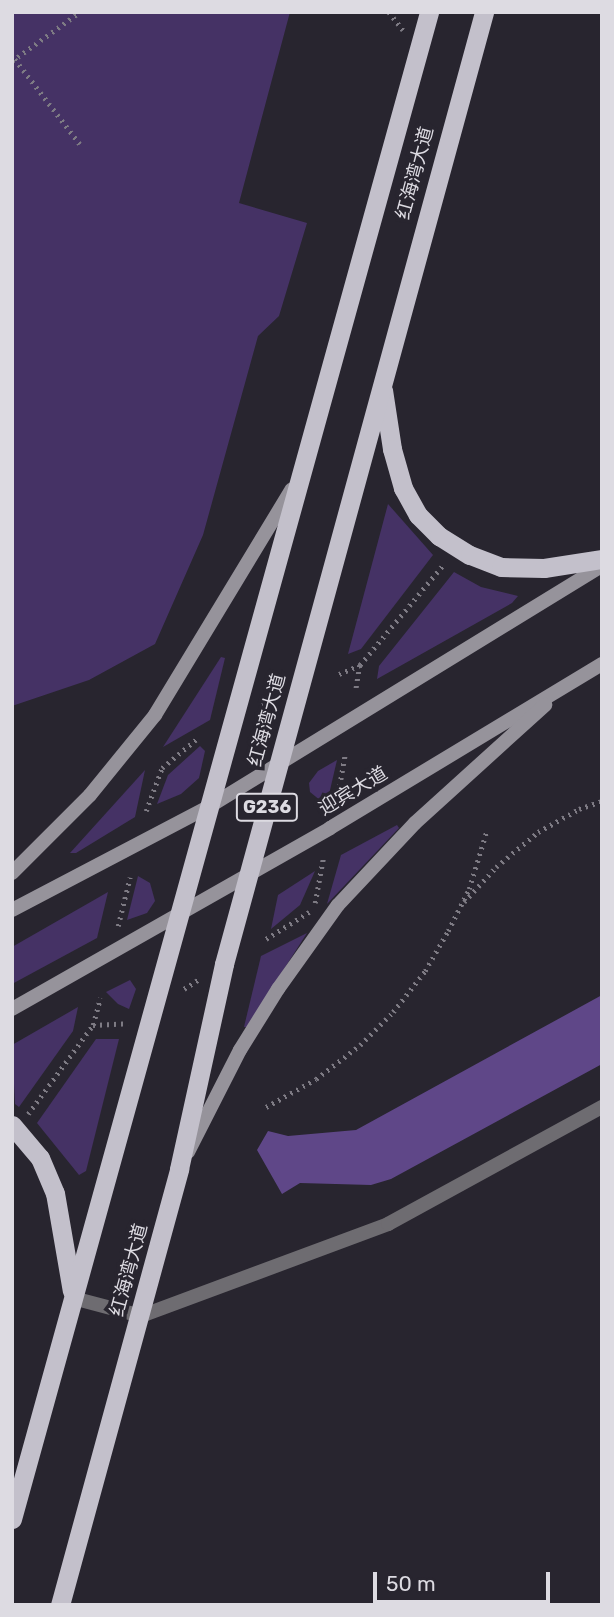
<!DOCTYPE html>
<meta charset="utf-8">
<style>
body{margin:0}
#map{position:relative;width:614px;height:1617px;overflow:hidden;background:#28252f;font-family:Rubik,"Noto Sans SC",sans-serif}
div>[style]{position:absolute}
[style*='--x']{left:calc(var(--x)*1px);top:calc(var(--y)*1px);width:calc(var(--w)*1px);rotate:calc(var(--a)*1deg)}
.green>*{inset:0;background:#453265}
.water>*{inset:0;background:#5f4788}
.path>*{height:4.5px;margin-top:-2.25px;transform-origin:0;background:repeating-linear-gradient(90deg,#7e7b84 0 2px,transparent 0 7px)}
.minor>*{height:14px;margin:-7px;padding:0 7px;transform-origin:7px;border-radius:7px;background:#6e6c71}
.secondary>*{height:14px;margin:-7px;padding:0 7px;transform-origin:7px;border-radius:7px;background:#96939b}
.trunk>*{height:19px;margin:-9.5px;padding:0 9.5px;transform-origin:9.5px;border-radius:9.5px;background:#c3c0cb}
span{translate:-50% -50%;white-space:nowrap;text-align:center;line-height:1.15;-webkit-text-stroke:7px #28252f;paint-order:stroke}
.shield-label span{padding:2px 5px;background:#28252f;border:2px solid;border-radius:5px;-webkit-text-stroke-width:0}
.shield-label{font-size:18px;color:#dddbe2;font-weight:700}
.street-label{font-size:19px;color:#dddbe2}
.frame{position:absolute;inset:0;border:14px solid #dddbe2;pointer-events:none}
.scale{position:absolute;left:373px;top:1572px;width:177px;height:32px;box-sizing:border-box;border:4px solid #dddbe2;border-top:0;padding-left:9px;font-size:21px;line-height:24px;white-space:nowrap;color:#dddbe2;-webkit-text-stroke:5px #28252f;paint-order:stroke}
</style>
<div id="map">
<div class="green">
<i style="clip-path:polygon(12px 12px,290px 12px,239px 203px,307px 223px,279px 316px,258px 336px,203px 535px,155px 644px,89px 680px,12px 706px)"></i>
<i style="clip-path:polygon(388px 504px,433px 555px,361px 649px,348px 654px)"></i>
<i style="clip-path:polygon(454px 572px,481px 587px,518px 596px,512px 603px,377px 679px,379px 666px)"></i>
<i style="clip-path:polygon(221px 657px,225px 658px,210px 720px,163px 747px)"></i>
<i style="clip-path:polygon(200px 746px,205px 751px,199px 778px,181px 794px,157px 804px,168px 775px)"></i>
<i style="clip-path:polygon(337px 760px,327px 803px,321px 801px,310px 792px,309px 783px,318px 771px)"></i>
<i style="clip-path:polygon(145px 770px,135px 817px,76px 853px,70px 853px)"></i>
<i style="clip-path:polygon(397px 825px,399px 828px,327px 904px,341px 855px)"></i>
<i style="clip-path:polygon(315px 871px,300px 905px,271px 929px,278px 895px)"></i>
<i style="clip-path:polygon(138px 876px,150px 883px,155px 901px,147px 913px,127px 920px)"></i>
<i style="clip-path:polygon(108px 892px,97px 938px,12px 984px,12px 947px)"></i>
<i style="clip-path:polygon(307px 933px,247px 1027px,244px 1027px,261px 956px)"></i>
<i style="clip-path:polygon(130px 980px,136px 989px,129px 1009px,118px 1004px,106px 992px)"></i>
<i style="clip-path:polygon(78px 1007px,73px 1031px,19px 1107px,15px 1104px,12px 1045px)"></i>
<i style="clip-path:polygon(96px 1039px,119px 1039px,86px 1171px,79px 1175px,37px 1123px)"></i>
</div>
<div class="water">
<i style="clip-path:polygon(602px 995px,602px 1064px,391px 1179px,371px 1185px,300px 1183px,282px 1194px,257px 1150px,268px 1131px,288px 1136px,356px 1130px)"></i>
</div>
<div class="path">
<i style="--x:389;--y:12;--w:23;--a:52"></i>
<i style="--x:15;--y:59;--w:107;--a:52.6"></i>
<i style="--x:12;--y:61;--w:84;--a:-35.8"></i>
<i style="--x:360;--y:665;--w:131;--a:-50.3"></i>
<i style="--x:339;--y:674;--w:23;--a:-23"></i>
<i style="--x:360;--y:665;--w:24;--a:99"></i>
<i style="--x:262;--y:705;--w:13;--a:-23"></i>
<i style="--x:337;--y:800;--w:47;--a:-80.1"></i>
<i style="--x:146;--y:811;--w:46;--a:-69.6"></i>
<i style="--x:162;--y:768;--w:48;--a:-40"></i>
<i style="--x:464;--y:902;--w:47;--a:-47.6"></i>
<i style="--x:496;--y:867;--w:55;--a:-39.8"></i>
<i style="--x:538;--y:832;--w:47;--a:-29.3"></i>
<i style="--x:579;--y:809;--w:24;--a:-19"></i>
<i style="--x:315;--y:903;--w:45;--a:-79.7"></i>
<i style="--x:118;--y:926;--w:50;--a:-76.2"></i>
<i style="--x:266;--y:939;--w:51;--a:-32.1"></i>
<i style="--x:184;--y:989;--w:17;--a:-33"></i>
<i style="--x:93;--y:1025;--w:28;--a:-75"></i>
<i style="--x:266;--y:1107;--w:57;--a:-29.2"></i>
<i style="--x:316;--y:1079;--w:56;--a:-37.7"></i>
<i style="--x:360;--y:1045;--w:47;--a:-45"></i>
<i style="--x:393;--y:1012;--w:52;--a:-52"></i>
<i style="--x:425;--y:971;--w:46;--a:-60.1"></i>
<i style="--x:448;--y:931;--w:47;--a:-63.4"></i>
<i style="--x:469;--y:889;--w:59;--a:-73.1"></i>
<i style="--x:28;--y:1114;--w:110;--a:-53.9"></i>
<i style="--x:93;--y:1025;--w:35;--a:-3"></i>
</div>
<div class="minor">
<i style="--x:73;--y:1298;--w:70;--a:14.8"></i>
<i style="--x:141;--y:1316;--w:264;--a:-20.4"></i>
<i style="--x:388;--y:1224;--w:244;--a:-28.7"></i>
</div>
<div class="secondary">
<i style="--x:12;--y:873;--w:110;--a:-45"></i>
<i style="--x:90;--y:795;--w:103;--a:-50.9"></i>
<i style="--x:155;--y:715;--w:264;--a:-58.8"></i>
<i style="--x:12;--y:910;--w:224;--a:-27.7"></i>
<i style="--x:210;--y:806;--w:460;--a:-31.5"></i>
<i style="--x:12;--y:1009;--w:366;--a:-29.6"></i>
<i style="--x:330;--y:828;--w:318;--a:-31.1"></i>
<i style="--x:188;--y:1152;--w:114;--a:-63"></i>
<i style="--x:240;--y:1050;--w:72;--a:-58.1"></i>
<i style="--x:278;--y:989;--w:103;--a:-54.5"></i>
<i style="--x:338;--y:905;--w:112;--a:-46.8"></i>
<i style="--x:415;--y:823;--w:176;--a:-42.2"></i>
</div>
<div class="trunk">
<i style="--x:383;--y:390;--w:60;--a:81.3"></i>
<i style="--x:392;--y:449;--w:41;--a:74.2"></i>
<i style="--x:403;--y:488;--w:31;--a:61"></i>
<i style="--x:418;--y:515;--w:30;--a:45"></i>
<i style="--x:439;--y:536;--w:36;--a:32"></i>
<i style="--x:470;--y:555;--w:33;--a:21"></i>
<i style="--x:501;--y:567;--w:43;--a:1.3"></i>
<i style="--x:544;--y:568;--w:59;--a:-8.8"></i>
<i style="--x:12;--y:1125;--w:43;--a:49.7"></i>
<i style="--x:40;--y:1158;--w:38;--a:67"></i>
<i style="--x:55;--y:1193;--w:99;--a:80.2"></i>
<i style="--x:12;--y:1519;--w:1564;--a:-74.53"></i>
<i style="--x:60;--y:1605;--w:452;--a:-74.7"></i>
<i style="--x:179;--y:1169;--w:210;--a:-77.6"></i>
<i style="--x:224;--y:964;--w:987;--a:-74.72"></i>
</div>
<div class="shield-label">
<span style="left:267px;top:807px">G236</span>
</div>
<div class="street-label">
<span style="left:415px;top:173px;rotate:-75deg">红海湾大道</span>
<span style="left:267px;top:720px;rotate:-75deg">红海湾大道</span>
<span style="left:353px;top:791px;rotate:-31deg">迎宾大道</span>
<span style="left:129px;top:1270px;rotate:-75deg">红海湾大道</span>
</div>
<div class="frame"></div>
<div class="scale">50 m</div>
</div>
